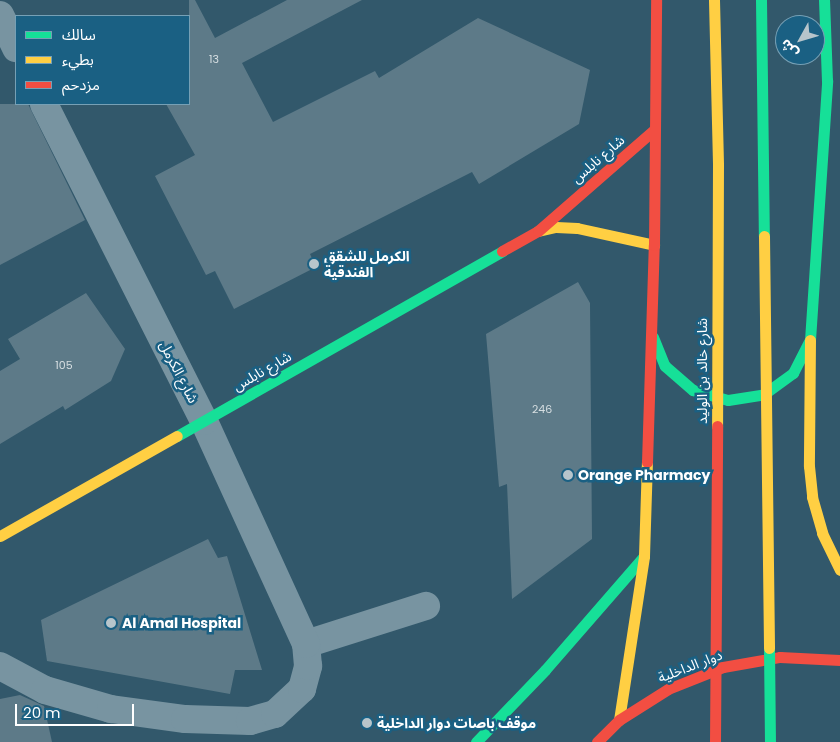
<!DOCTYPE html>
<meta charset="utf-8">
<style>
body{margin:0}
#map{position:relative;width:840px;height:742px;overflow:hidden;background:#32586b;font-family:Poppins,"Noto Sans Arabic",sans-serif}
div>[style]{position:absolute}
.building>*{inset:0;background:#5d7a88}
.street>*{height:28px;margin:-14px;padding:0 14px;transform-origin:14px;border-radius:14px;background:#7894a1}
.fast>*{height:11px;margin:-5.5px;padding:0 5.5px;transform-origin:5.5px;border-radius:5.5px;background:#16e098}
.slow>*{height:11px;margin:-5.5px;padding:0 5.5px;transform-origin:5.5px;border-radius:5.5px;background:#ffcf43}
.jam>*{height:11px;margin:-5.5px;padding:0 5.5px;transform-origin:5.5px;border-radius:5.5px;background:#f24e42}
.fast-bridge>*{height:11px;margin:-5.5px;padding:0 5.5px;transform-origin:5.5px;border-radius:5.5px;background:#16e098}
.slow-bridge>*{height:11px;margin:-5.5px;padding:0 5.5px;transform-origin:5.5px;border-radius:5.5px;background:#ffcf43}
.jam-bridge>*{height:11px;margin:-5.5px;padding:0 5.5px;transform-origin:5.5px;border-radius:5.5px;background:#f24e42}
.dots>*{width:14px;height:14px;translate:-50% -50%;box-sizing:border-box;border:2px solid #1a6083;border-radius:50%}
span{translate:-50% -50%;white-space:nowrap;text-align:center;line-height:1.15;-webkit-text-stroke:5px #1a6083;paint-order:stroke}
.number-label{font-size:11px;color:#d6dee1}
.number-label span{-webkit-text-stroke-width:0}
.street-label{font-size:14px;color:#fff}
.poi-label{font-size:14px;color:#fff;font-weight:700}
.left{translate:0 -50%;text-align:left}
.legend{position:absolute;left:15px;top:15px;width:175px;height:90px;box-sizing:border-box;background:#1a6083;border:1px solid #76a0b5;margin:0;padding:6px 9px;list-style:none;font-size:15px;color:#fff}
.legend li{display:flex;align-items:center;gap:10px;height:25px}
.legend b{width:25px;border:1px solid #76a0b5}
.north{position:absolute;left:775px;top:15px;width:50px;height:50px;box-sizing:border-box;background:#1a6083;border:1px solid #76a0b5;border-radius:50%;rotate:231deg;font-size:14px;font-weight:700;line-height:20px;text-align:center;color:#fff}
.north::after{content:'';display:block;margin:auto;width:18px;height:22px;background:#b7c5cb;clip-path:polygon(50% 0,100% 100%,50% 72%,0 100%)}
.scale{position:absolute;left:15px;top:704px;width:119px;height:22px;box-sizing:border-box;border:2px solid #fff;border-top:0;padding-left:6px;font-size:15px;line-height:18px;white-space:nowrap;color:#fff;-webkit-text-stroke:4px #1a6083;paint-order:stroke}
</style>
<div id="map">
<div class="building">
<i style="clip-path:polygon(189px 0,195px 0,215px 38px,287px 0,362px 0,242px 63px,273px 122px,375px 71px,379px 78px,478px 18px,590px 70px,579px 124px,479px 184px,472px 172px,310px 254px,316px 267px,234px 309px,215px 271px,206px 275px,155px 176px,195px 155px,166px 104px,189px 104px)"></i>
<i style="clip-path:polygon(0 104px,28px 104px,85px 220px,0 265px)"></i>
<i style="clip-path:polygon(578px 282px,590px 303px,592px 539px,512px 599px,507px 484px,499px 487px,486px 334px)"></i>
<i style="clip-path:polygon(86px 293px,125px 349px,111px 381px,65px 410px,63px 406px,0 444px,0 371px,20px 359px,8px 339px)"></i>
<i style="clip-path:polygon(208px 539px,218px 558px,227px 556px,262px 670px,235px 670px,230px 694px,47px 661px,41px 620px)"></i>
<i style="clip-path:polygon(20px 695px,44px 706px,52px 742px,0 742px,0 699px)"></i>
</div>
<div class="street">
<i style="left:0;top:15px;width:37px;rotate:64deg"></i>
<i style="left:306px;top:644px;width:126px;rotate:-17.6deg"></i>
<i style="left:0;top:666px;width:51px;rotate:28.1deg"></i>
<i style="left:45px;top:690px;width:69px;rotate:16.1deg"></i>
<i style="left:111px;top:709px;width:75px;rotate:7.7deg"></i>
<i style="left:185px;top:719px;width:65px;rotate:1.8deg"></i>
<i style="left:250px;top:721px;width:26px;rotate:-16deg"></i>
<i style="left:275px;top:714px;width:37px;rotate:-43deg"></i>
<i style="left:302px;top:689px;width:24px;rotate:-75deg"></i>
<i style="left:308px;top:666px;width:22px;rotate:-95deg"></i>
<i style="left:306px;top:644px;width:245px;rotate:-114.6deg"></i>
<i style="left:204px;top:421px;width:355px;rotate:-116.8deg"></i>
</div>
<div class="fast">
<i style="left:653px;top:337px;width:31px;rotate:68deg"></i>
<i style="left:665px;top:366px;width:37px;rotate:41deg"></i>
<i style="left:693px;top:390px;width:36px;rotate:16deg"></i>
<i style="left:728px;top:400px;width:36px;rotate:-9deg"></i>
<i style="left:764px;top:394px;width:36px;rotate:-36deg"></i>
<i style="left:793px;top:373px;width:35px;rotate:-63deg"></i>
<i style="left:810px;top:340px;width:260px;rotate:-86.2deg"></i>
<i style="left:827px;top:81px;width:81px;rotate:-92.1deg"></i>
<i style="left:177px;top:436px;width:374px;rotate:-29.6deg"></i>
<i style="left:476px;top:742px;width:100px;rotate:-46.2deg"></i>
<i style="left:545px;top:670px;width:151px;rotate:-49deg"></i>
</div>
<div class="slow">
<i style="left:538px;top:231px;width:18px;rotate:-13deg"></i>
<i style="left:556px;top:227px;width:21px;rotate:3deg"></i>
<i style="left:577px;top:228px;width:79px;rotate:12.4deg"></i>
<i style="left:810px;top:340px;width:126px;rotate:90.5deg"></i>
<i style="left:809px;top:466px;width:31px;rotate:84deg"></i>
<i style="left:812px;top:497px;width:37px;rotate:74deg"></i>
<i style="left:822px;top:533px;width:41px;rotate:64.1deg"></i>
<i style="left:0;top:536px;width:203px;rotate:-29.5deg"></i>
<i style="left:619px;top:720px;width:166px;rotate:-81.3deg"></i>
<i style="left:644px;top:556px;width:94px;rotate:-88.2deg"></i>
</div>
<div class="jam">
<i style="left:502px;top:251px;width:41px;rotate:-29.1deg"></i>
<i style="left:538px;top:231px;width:155px;rotate:-41.1deg"></i>
<i style="left:647px;top:462px;width:217px;rotate:-88.2deg"></i>
<i style="left:654px;top:245px;width:245px;rotate:-89.5deg"></i>
<i style="left:597px;top:742px;width:31px;rotate:-45deg"></i>
<i style="left:619px;top:720px;width:58px;rotate:-32.3deg"></i>
<i style="left:668px;top:689px;width:59px;rotate:-21.8deg"></i>
<i style="left:723px;top:667px;width:58px;rotate:-10deg"></i>
<i style="left:780px;top:657px;width:60px;rotate:2.9deg"></i>
</div>
<div class="fast-bridge">
<i style="left:761px;top:0;width:236px;rotate:89.3deg"></i>
<i style="left:769px;top:648px;width:94px;rotate:89.4deg"></i>
</div>
<div class="slow-bridge">
<i style="left:714px;top:0;width:165px;rotate:88.6deg"></i>
<i style="left:718px;top:165px;width:261px;rotate:90.2deg"></i>
<i style="left:764px;top:236px;width:412px;rotate:89.3deg"></i>
</div>
<div class="jam-bridge">
<i style="left:715px;top:742px;width:316px;rotate:-89.6deg"></i>
</div>
<div class="dots">
<i style="left:314px;top:264px;background:#b7c5cb"></i>
<i style="left:568px;top:475px;background:#b7c5cb"></i>
<i style="left:111px;top:623px;background:#b7c5cb"></i>
<i style="left:367px;top:723px;background:#b7c5cb"></i>
</div>
<div class="number-label">
<span style="left:214px;top:59px">13</span>
<span style="left:64px;top:365px">105</span>
<span style="left:542px;top:409px">246</span>
</div>
<div class="street-label">
<span style="left:598px;top:159px;rotate:-41deg">شارع نابلس</span>
<span style="left:262px;top:371px;rotate:-30deg">شارع نابلس</span>
<span style="left:702px;top:371px;rotate:-90deg">شارع خالد بن الوليد</span>
<span style="left:179px;top:372px;rotate:63deg">شارع الكرمل</span>
<span style="left:690px;top:666px;rotate:-21deg">دوار الداخلية</span>
</div>
<div class="poi-label">
<span class="left" style="left:324px;top:264px">الكرمل للشقق<br>الفندقية</span>
<span class="left" style="left:578px;top:475px">Orange Pharmacy</span>
<span class="left" style="left:122px;top:623px">Al Amal Hospital</span>
<span class="left" style="left:377px;top:723px">موقف باصات دوار الداخلية</span>
</div>
<ul class="legend">
<li><b style="height:6px;background:#16e098"></b>سالك</li>
<li><b style="height:6px;background:#ffcf43"></b>بطيء</li>
<li><b style="height:6px;background:#f24e42"></b>مزدحم</li>
</ul>
<div class="north">ش</div>
<div class="scale">20 m</div>
</div>
